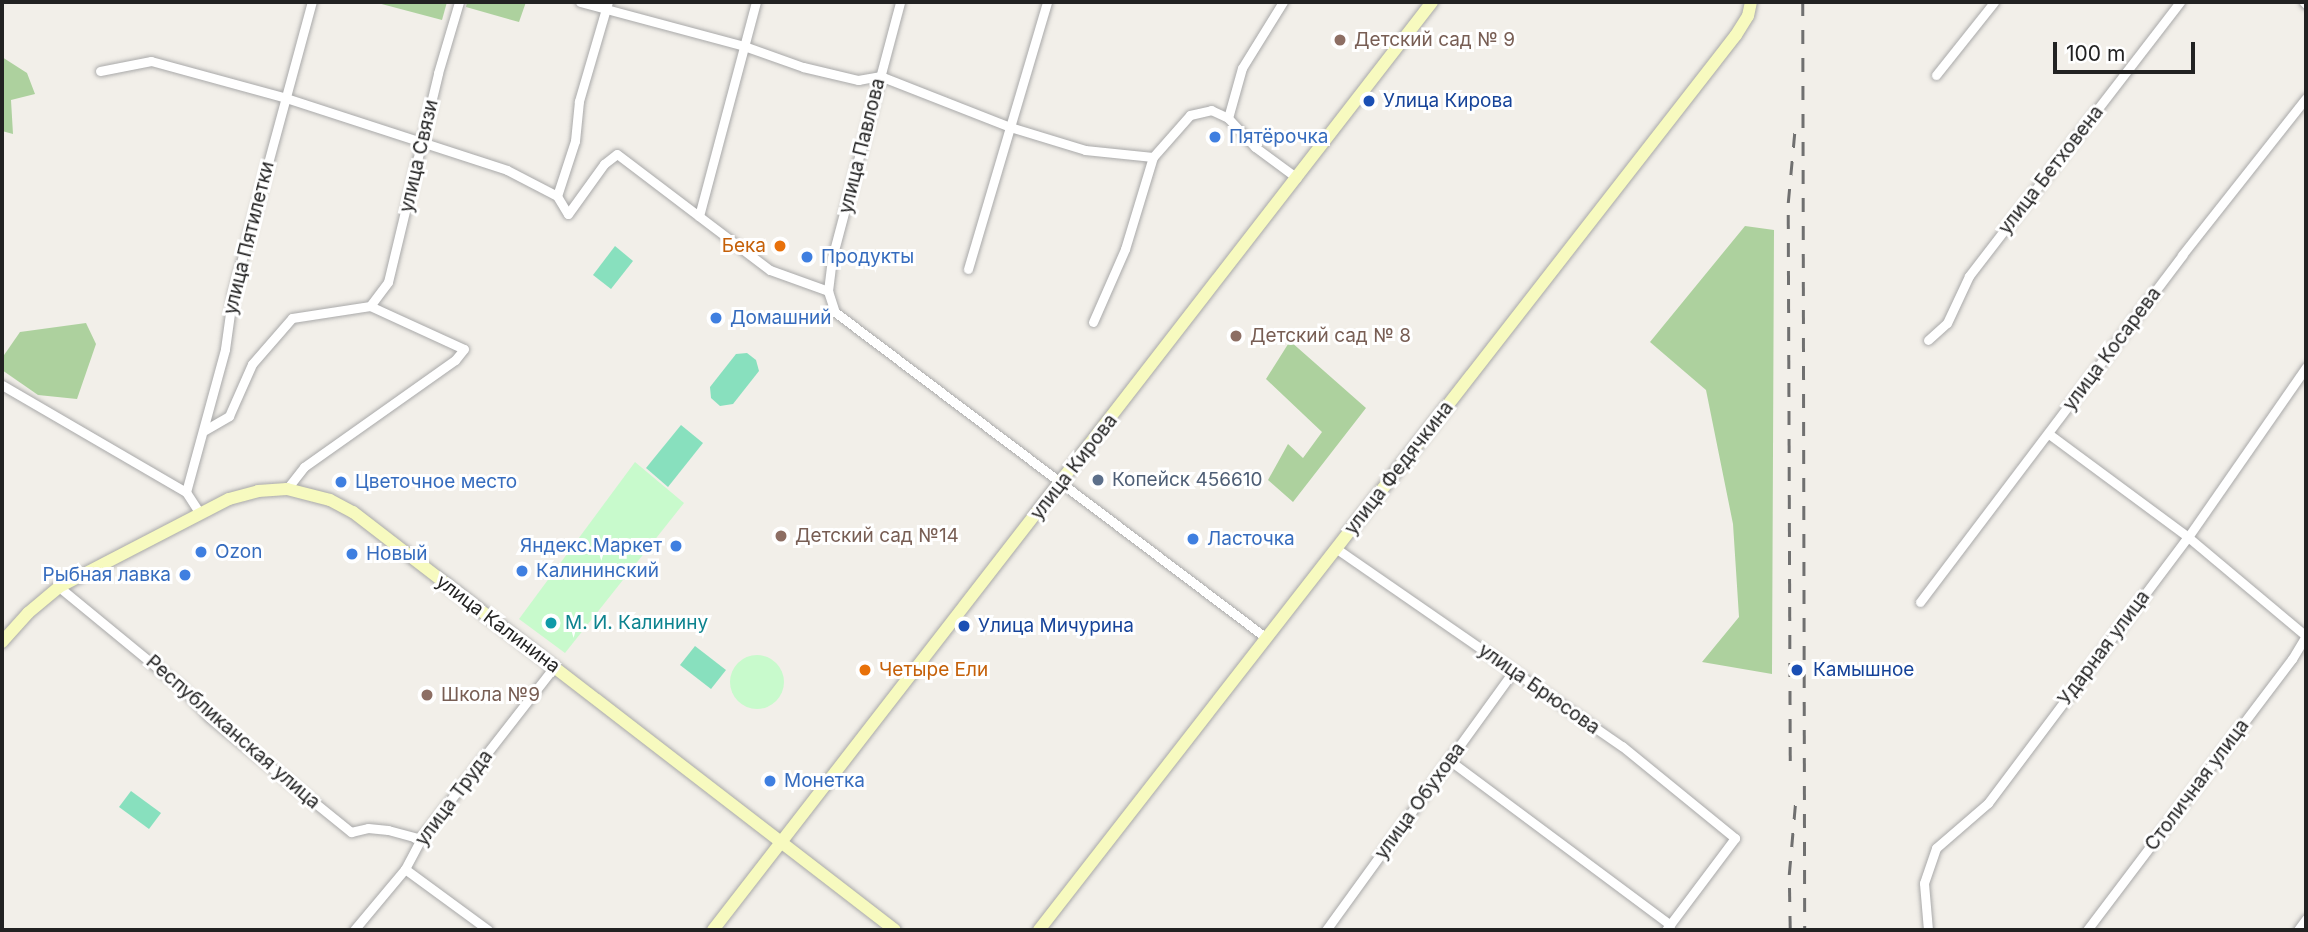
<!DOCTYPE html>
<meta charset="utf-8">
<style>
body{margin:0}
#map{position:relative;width:2308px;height:932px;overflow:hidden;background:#f2efe9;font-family:Inter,sans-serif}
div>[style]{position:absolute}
.forest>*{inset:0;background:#add19e}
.park>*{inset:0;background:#c8facc}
.round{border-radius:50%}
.pitch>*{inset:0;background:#88e0be}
.roads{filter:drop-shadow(0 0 2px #a9a9a9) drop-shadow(0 0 2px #a9a9a9)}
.street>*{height:9px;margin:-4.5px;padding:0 4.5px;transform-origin:4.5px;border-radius:4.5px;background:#fff}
.secondary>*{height:12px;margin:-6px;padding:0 6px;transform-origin:6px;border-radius:6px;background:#f7fabf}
.rail>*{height:2.5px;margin-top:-1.25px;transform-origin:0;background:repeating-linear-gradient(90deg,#707070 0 14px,transparent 0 28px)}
.dots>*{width:19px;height:19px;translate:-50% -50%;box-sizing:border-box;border:4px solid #fff;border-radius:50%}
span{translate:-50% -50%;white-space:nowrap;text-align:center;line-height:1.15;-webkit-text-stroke:6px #fff;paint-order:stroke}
.education-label{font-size:19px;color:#785e54}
.left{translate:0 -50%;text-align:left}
.transit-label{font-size:19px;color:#164399}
.shop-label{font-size:19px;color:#366cbe}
.right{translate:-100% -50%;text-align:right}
.street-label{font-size:19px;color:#222}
.food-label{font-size:19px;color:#c56008}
.service-label{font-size:19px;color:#4e5e75}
.culture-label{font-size:19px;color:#0d838f}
.frame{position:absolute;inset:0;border:4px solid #222;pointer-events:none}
.scale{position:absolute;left:2053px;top:42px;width:142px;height:32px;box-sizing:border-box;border:4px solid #222;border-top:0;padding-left:9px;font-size:21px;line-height:24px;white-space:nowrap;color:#222;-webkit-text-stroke:5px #fff;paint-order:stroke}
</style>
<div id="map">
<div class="forest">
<i style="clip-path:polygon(374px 2px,447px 2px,442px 20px)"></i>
<i style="clip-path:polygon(467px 2px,526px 2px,519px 22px,466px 7px)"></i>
<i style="clip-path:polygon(2px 57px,27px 73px,35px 94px,11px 100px,13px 134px,2px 131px)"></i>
<i style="clip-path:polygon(1745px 226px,1774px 230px,1772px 674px,1702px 662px,1739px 617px,1733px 524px,1706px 390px,1650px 342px)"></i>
<i style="clip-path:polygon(86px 323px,96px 344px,77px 399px,38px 395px,2px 370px,2px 358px,20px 332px)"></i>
<i style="clip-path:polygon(1290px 341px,1366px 408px,1293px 502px,1268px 480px,1288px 444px,1303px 458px,1322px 432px,1266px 379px)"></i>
</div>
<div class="park">
<i style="clip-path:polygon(635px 462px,684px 503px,565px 653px,519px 619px)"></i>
<i class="round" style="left:730px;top:655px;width:54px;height:54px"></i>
</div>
<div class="pitch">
<i style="clip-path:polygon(615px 246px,633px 261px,611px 289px,593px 275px)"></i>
<i style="clip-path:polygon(747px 353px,756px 360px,759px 371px,733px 404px,720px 406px,711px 398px,710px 387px,736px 354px)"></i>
<i style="clip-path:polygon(681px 425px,703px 443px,668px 487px,646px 468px)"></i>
<i style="clip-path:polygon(695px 646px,726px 670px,711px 689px,680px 665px)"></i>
<i style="clip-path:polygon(131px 791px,161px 813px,149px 829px,119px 807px)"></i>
</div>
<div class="roads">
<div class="street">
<i style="left:580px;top:2px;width:170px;rotate:15deg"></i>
<i style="left:744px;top:46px;width:63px;rotate:19.6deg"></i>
<i style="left:803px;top:67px;width:57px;rotate:13.3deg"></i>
<i style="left:858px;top:80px;width:22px;rotate:-10deg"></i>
<i style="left:880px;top:76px;width:140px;rotate:21.4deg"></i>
<i style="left:1010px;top:127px;width:78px;rotate:17deg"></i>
<i style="left:1085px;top:150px;width:68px;rotate:5.9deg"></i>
<i style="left:1153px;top:157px;width:56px;rotate:-48.6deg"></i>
<i style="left:1190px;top:115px;width:22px;rotate:-13deg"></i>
<i style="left:1211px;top:110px;width:19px;rotate:25deg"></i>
<i style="left:1228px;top:118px;width:40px;rotate:47deg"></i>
<i style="left:1255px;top:147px;width:52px;rotate:36.4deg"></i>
<i style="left:2304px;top:2px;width:3px;rotate:45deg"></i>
<i style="left:100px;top:71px;width:52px;rotate:-11.1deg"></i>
<i style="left:151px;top:61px;width:140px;rotate:15.3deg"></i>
<i style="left:286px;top:98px;width:232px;rotate:18deg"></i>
<i style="left:507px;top:170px;width:56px;rotate:27.5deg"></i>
<i style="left:557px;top:196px;width:21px;rotate:59deg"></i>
<i style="left:568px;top:214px;width:62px;rotate:-54.2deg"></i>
<i style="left:604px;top:164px;width:16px;rotate:-38deg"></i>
<i style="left:617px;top:154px;width:192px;rotate:37.2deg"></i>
<i style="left:770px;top:270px;width:62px;rotate:19.9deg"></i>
<i style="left:828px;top:291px;width:22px;rotate:72deg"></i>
<i style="left:835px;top:312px;width:539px;rotate:37.08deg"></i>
<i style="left:1936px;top:75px;width:93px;rotate:-51.5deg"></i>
<i style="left:1228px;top:118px;width:52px;rotate:-74.4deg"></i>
<i style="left:1242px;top:68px;width:78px;rotate:-58.2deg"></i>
<i style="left:557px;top:196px;width:58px;rotate:-71.9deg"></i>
<i style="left:575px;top:141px;width:40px;rotate:-84.3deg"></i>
<i style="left:579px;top:101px;width:103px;rotate:-73.7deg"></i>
<i style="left:699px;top:216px;width:221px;rotate:-75.1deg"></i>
<i style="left:968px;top:269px;width:278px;rotate:-73.5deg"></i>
<i style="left:828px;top:291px;width:33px;rotate:-83deg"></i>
<i style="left:832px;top:258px;width:265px;rotate:-75.1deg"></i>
<i style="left:370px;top:306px;width:30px;rotate:-53deg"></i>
<i style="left:388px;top:282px;width:215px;rotate:-76.5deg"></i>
<i style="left:438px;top:73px;width:74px;rotate:-73.5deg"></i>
<i style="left:1093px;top:322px;width:80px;rotate:-66.3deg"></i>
<i style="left:1125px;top:249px;width:96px;rotate:-73.1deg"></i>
<i style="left:1928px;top:340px;width:25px;rotate:-42deg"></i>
<i style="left:1947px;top:323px;width:52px;rotate:-64.9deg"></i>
<i style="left:1969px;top:276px;width:346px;rotate:-52.4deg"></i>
<i style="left:2px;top:385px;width:213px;rotate:30.2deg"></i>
<i style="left:205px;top:430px;width:28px;rotate:-30deg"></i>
<i style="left:229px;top:416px;width:57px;rotate:-66.1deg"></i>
<i style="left:252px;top:364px;width:61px;rotate:-49deg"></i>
<i style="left:292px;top:318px;width:79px;rotate:-8.7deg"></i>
<i style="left:370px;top:306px;width:103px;rotate:24.6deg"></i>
<i style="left:464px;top:349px;width:14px;rotate:129deg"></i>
<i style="left:455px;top:360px;width:185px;rotate:144.7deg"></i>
<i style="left:304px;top:467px;width:28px;rotate:128deg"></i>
<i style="left:2049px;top:434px;width:173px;rotate:36.5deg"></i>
<i style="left:2188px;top:537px;width:154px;rotate:40deg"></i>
<i style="left:199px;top:512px;width:24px;rotate:-123deg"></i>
<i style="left:186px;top:492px;width:148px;rotate:-74.7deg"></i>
<i style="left:225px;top:349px;width:58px;rotate:-82deg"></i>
<i style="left:233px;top:292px;width:301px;rotate:-74.8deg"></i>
<i style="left:1337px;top:549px;width:346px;rotate:34.7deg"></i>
<i style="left:1622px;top:746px;width:146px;rotate:39.2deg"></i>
<i style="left:1735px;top:838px;width:115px;rotate:126.9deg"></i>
<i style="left:59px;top:587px;width:159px;rotate:39.4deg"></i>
<i style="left:182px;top:688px;width:40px;rotate:47deg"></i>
<i style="left:209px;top:717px;width:183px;rotate:39deg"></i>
<i style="left:351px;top:832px;width:17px;rotate:-13deg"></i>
<i style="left:368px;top:828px;width:20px;rotate:6deg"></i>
<i style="left:388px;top:830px;width:34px;rotate:15deg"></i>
<i style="left:1920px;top:602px;width:435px;rotate:-52.9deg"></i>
<i style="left:2182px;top:255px;width:200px;rotate:-51.7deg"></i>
<i style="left:1449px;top:760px;width:276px;rotate:36.7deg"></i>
<i style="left:405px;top:869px;width:103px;rotate:36.3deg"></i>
<i style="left:354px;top:930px;width:80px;rotate:-50.1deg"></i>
<i style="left:405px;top:869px;width:40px;rotate:-62deg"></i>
<i style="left:424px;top:834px;width:212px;rotate:-52.1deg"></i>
<i style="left:1326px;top:930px;width:319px;rotate:-54.1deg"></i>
<i style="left:1928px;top:930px;width:47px;rotate:-94.9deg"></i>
<i style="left:1924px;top:883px;width:37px;rotate:-71deg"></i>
<i style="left:1936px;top:848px;width:69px;rotate:-40.9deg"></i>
<i style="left:1988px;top:803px;width:333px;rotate:-53.1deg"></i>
<i style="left:2188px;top:537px;width:207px;rotate:-55.2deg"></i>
<i style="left:2087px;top:930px;width:340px;rotate:-52.9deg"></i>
<i style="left:2292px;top:659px;width:26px;rotate:-59deg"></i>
<i style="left:2298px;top:930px;width:14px;rotate:-54deg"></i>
</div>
<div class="secondary">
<i style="left:2px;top:642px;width:39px;rotate:-48deg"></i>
<i style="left:28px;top:613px;width:40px;rotate:-40deg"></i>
<i style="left:59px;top:587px;width:191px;rotate:-27.4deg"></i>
<i style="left:229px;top:499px;width:30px;rotate:-15deg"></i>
<i style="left:258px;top:491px;width:29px;rotate:-4deg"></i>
<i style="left:287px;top:489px;width:44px;rotate:14.3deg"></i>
<i style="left:330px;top:500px;width:26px;rotate:28deg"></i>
<i style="left:353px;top:512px;width:684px;rotate:37.64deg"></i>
<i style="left:713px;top:930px;width:1174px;rotate:-52.23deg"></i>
<i style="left:1039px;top:930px;width:1134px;rotate:-52.09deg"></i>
<i style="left:1736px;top:35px;width:22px;rotate:-58deg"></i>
<i style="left:1748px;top:16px;width:14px;rotate:-78deg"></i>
</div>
</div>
<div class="rail">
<i style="left:1803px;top:2px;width:928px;rotate:89.88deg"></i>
<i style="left:1790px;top:761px;width:558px;rotate:-90.21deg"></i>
<i style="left:1788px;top:203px;width:75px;rotate:-84.7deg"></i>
<i style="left:1790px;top:930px;width:55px;rotate:-91deg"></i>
<i style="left:1789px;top:875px;width:80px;rotate:-85deg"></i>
</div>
<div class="dots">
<i style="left:1340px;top:40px;background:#8d6e63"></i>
<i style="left:1369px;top:101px;background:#1a4fb4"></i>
<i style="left:1215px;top:137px;background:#3f7fe0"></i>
<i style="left:780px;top:246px;background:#e8710a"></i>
<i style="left:807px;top:257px;background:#3f7fe0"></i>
<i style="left:716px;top:318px;background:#3f7fe0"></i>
<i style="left:1236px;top:336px;background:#8d6e63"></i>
<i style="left:1098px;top:480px;background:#5c6f8a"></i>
<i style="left:341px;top:482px;background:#3f7fe0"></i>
<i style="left:781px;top:536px;background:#8d6e63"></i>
<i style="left:1193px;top:539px;background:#3f7fe0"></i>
<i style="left:676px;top:546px;background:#3f7fe0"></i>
<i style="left:201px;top:552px;background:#3f7fe0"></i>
<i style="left:352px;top:554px;background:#3f7fe0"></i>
<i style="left:522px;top:571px;background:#3f7fe0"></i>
<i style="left:185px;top:575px;background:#3f7fe0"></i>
<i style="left:551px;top:623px;background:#0f9aa8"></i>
<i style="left:964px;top:626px;background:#1a4fb4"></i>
<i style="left:865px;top:670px;background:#e8710a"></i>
<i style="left:1797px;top:670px;background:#1a4fb4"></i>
<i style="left:427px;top:695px;background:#8d6e63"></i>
<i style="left:770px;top:781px;background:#3f7fe0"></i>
</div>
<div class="education-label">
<span class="left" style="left:1354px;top:40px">Детский сад № 9</span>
<span class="left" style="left:1250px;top:336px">Детский сад № 8</span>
<span class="left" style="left:795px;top:536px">Детский сад №14</span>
<span class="left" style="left:441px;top:695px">Школа №9</span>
</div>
<div class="transit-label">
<span class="left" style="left:1383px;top:101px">Улица Кирова</span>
<span class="left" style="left:978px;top:626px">Улица Мичурина</span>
<span class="left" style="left:1813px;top:670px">Камышное</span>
</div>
<div class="shop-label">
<span class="left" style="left:1229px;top:137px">Пятёрочка</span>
<span class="left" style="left:821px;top:257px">Продукты</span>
<span class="left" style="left:730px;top:318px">Домашний</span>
<span class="left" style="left:355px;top:482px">Цветочное место</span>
<span class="left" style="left:1207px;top:539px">Ласточка</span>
<span class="right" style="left:662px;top:546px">Яндекс.Маркет</span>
<span class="left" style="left:215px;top:552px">Ozon</span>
<span class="left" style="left:366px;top:554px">Новый</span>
<span class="left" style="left:536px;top:571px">Калининский</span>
<span class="right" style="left:171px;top:575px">Рыбная лавка</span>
<span class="left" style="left:784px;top:781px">Монетка</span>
</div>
<div class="street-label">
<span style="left:862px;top:146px;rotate:-76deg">улица Павлова</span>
<span style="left:419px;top:156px;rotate:-77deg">улица Связи</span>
<span style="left:2051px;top:170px;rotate:-52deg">улица Бетховена</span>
<span style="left:249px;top:238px;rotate:-76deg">улица Пятилетки</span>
<span style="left:2112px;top:349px;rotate:-53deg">улица Косарева</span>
<span style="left:1074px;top:467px;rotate:-52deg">улица Кирова</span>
<span style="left:1399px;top:468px;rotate:-52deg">улица Федячкина</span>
<span style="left:498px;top:624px;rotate:37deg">улица Калинина</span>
<span style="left:2104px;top:648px;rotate:-53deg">Ударная улица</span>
<span style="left:1539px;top:689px;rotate:35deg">улица Брюсова</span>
<span style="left:233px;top:732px;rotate:41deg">Республиканская улица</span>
<span style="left:2197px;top:785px;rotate:-53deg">Столичная улица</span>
<span style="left:454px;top:798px;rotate:-53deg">улица Труда</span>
<span style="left:1420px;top:801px;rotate:-54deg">улица Обухова</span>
</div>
<div class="food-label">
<span class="right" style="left:766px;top:246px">Бека</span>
<span class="left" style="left:879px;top:670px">Четыре Ели</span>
</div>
<div class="service-label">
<span class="left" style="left:1112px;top:480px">Копейск 456610</span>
</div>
<div class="culture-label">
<span class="left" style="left:565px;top:623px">М. И. Калинину</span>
</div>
<div class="frame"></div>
<div class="scale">100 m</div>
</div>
